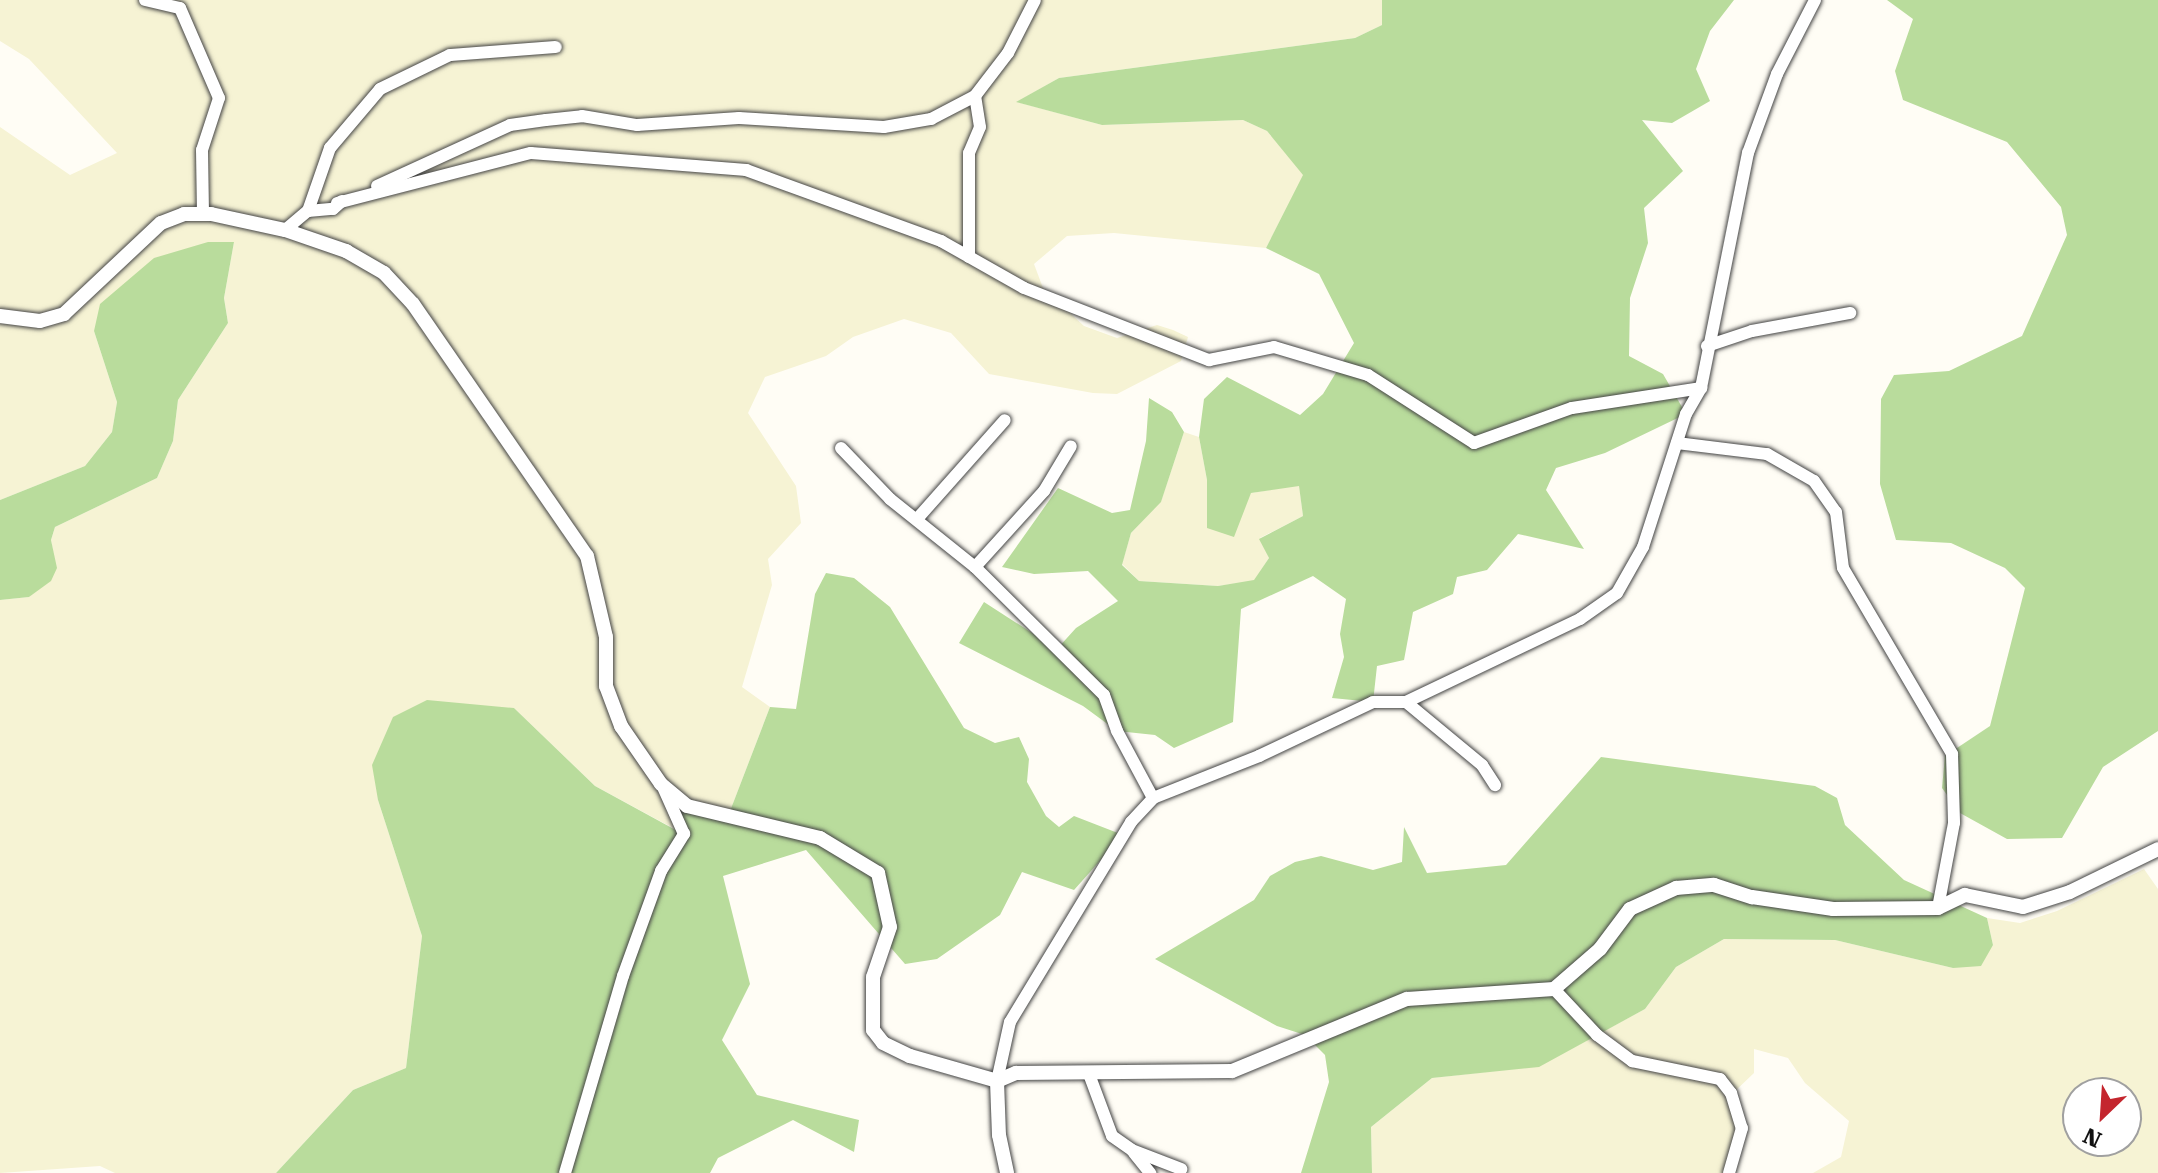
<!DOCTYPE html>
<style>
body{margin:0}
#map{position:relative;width:2158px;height:1173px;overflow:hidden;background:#fffdf5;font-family:"Roboto Serif",serif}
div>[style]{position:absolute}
.farmland>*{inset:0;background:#f6f3d4}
.forest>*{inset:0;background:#b9dc9c}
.roads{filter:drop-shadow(0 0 2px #444) drop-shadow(0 0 2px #444)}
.minor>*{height:12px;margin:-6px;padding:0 6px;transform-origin:6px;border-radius:6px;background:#fff}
.tertiary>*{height:14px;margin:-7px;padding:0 7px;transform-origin:7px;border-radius:7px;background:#fff}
span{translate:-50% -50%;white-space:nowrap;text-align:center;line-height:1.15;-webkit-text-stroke:8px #fff;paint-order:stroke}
.north{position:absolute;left:2062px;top:1077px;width:80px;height:80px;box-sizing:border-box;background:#fff;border:2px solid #a0a0a0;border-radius:50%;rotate:205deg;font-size:22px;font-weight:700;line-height:32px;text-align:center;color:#111}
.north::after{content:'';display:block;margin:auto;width:28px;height:36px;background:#c4262e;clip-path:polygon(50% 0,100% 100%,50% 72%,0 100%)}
</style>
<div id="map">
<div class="farmland">
<i style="clip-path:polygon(0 0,1382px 0,1382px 25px,1355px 38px,1059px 78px,1017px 102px,1102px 125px,1243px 120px,1267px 131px,1304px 175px,1266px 248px,1114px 233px,1067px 236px,1034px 264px,1043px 288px,1084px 326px,1117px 338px,1157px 325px,1173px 330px,1188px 337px,1181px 361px,1117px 394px,1093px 393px,989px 374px,951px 333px,904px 319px,853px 337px,826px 356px,765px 377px,748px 413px,796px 486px,801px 523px,768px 559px,772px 585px,742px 687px,770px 707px,727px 819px,684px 834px,595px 786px,514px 708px,378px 800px,422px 936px,406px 1068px,353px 1090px,276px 1173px,115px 1173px,100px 1166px,0 1173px,0 600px,29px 597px,56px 568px,51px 540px,55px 527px,157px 478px,173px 441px,178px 400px,228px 323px,224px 298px,234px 242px,94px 331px,117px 402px,112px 432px,85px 466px,0 500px,0 127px,70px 175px,117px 153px,29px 59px,0 41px)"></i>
<i style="clip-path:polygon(1184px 432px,1199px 437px,1207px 480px,1208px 528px,1251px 493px,1299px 485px,1303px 516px,1260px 538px,1269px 558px,1254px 581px,1218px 586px,1139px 581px,1122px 564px,1131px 533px,1161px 501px)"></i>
<i style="clip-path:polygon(evenodd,2144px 869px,2158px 889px,2158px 1173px,1813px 1173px,1841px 1157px,1849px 1121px,1805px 1083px,1788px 1058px,1754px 1049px,1754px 1073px,1732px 1094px,1742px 1128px,1729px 1173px,1372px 1173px,1371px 1127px,1432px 1078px,1539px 1066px,1645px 1009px,1676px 967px,1724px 939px,1835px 940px,1953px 968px,1993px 945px,1987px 918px,2020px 923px,2057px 911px,2144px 869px,2078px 1093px,2126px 1093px,2126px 1141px,2078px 1141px,2078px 1093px)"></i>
</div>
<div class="forest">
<i style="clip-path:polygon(1382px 0,1734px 0,1710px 31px,1696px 69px,1710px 101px,1672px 123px,1642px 120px,1683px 171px,1644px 208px,1648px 243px,1630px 298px,1629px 356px,1663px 374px,1686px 414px,1605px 453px,1556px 468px,1546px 490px,1584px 549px,1518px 534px,1487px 570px,1457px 577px,1453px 594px,1413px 612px,1404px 660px,1377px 666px,1373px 702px,1332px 698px,1344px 657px,1340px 634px,1346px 599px,1313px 576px,1241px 609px,1233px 722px,1174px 748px,1155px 735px,1117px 731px,1083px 706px,959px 643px,984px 602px,1057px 649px,1076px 628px,1118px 601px,1088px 571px,1034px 574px,1002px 567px,1058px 488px,1112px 513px,1130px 510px,1146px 441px,1149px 398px,1172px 412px,1184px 432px,1161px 502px,1131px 533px,1122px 565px,1139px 581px,1218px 586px,1254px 580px,1269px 558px,1259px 539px,1303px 516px,1299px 486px,1251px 493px,1234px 537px,1207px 528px,1207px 480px,1199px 437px,1204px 399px,1227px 377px,1300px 415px,1323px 394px,1354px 343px,1319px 274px,1266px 248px,1303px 175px,1267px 131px,1243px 120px,1102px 125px,1016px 102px,1059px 78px,1355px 38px,1382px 25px)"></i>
<i style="clip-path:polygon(1887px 0,2158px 0,2158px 731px,2103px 767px,2062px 838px,2007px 839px,1960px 813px,1942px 788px,1945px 756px,1990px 726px,2025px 588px,2005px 568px,1951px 543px,1896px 540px,1880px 484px,1881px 399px,1894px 375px,1949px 371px,2022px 336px,2067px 235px,2061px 207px,2007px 142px,1903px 100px,1895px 71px,1913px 19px)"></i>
<i style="clip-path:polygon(208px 242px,234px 242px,224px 298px,228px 323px,178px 400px,173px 441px,157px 478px,55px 527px,51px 540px,57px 568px,51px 581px,29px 597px,0 600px,0 500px,85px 466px,112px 432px,117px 402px,94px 331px,100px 304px,154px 258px)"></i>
<i style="clip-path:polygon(826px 573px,854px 578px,890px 607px,964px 728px,995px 743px,1019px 737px,1029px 759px,1027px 782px,1046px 816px,1059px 827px,1074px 816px,1123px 835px,1074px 890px,1022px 872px,1000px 915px,937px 959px,905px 964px,806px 850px,723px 876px,750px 984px,722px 1040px,757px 1095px,859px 1120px,854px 1152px,793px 1120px,718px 1158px,710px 1173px,276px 1173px,353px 1090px,406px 1068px,422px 936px,378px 800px,372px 765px,393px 717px,427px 700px,514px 708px,595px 786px,683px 834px,661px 784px,687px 806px,727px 819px,770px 707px,796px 709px,815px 594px)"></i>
<i style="clip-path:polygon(1601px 757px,1815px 786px,1837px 798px,1845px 825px,1904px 880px,1987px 918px,1993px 945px,1981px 966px,1953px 968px,1835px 940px,1724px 939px,1676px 967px,1645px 1009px,1539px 1067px,1432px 1078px,1371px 1127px,1372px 1173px,1301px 1173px,1329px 1082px,1325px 1055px,1305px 1035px,1277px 1026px,1155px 959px,1254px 900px,1270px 876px,1295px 862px,1321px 856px,1373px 870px,1402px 862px,1404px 827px,1427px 873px,1506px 865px)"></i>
</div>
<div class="roads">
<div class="minor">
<i style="left:145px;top:0;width:36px;rotate:13deg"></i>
<i style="left:180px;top:8px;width:98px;rotate:66.6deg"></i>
<i style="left:219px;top:98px;width:55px;rotate:108.1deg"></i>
<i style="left:202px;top:150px;width:63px;rotate:89.1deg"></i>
<i style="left:377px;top:186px;width:146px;rotate:-24.6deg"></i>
<i style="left:510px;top:125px;width:36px;rotate:-8deg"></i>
<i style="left:546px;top:120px;width:36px;rotate:-6deg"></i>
<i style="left:582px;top:116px;width:56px;rotate:9.3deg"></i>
<i style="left:637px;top:125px;width:102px;rotate:-3.9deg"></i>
<i style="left:739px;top:118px;width:145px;rotate:3.6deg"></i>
<i style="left:884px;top:127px;width:48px;rotate:-9.7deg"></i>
<i style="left:931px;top:119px;width:50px;rotate:-27.6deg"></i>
<i style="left:975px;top:96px;width:54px;rotate:-52.5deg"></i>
<i style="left:1008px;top:53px;width:59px;rotate:-63deg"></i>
<i style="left:337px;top:203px;width:200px;rotate:-14.5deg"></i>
<i style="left:531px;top:153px;width:216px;rotate:4.5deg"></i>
<i style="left:746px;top:170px;width:208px;rotate:20deg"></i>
<i style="left:941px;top:241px;width:95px;rotate:29.5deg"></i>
<i style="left:1024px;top:288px;width:199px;rotate:21.3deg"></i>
<i style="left:1209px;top:360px;width:66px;rotate:-11.3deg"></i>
<i style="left:1274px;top:347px;width:98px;rotate:16.6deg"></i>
<i style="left:1368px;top:375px;width:126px;rotate:32.7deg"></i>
<i style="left:1474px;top:443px;width:104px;rotate:-19.7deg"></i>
<i style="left:1572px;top:408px;width:131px;rotate:-8.8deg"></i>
<i style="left:308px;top:211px;width:67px;rotate:-70.8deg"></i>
<i style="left:330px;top:148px;width:77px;rotate:-49.7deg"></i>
<i style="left:380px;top:89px;width:78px;rotate:-25.9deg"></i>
<i style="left:450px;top:55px;width:106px;rotate:-4.3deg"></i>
<i style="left:285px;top:230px;width:30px;rotate:-40deg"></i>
<i style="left:308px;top:211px;width:25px;rotate:-5deg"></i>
<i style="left:333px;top:209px;width:12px;rotate:-42deg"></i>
<i style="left:969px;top:257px;width:104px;rotate:-90deg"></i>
<i style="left:969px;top:153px;width:28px;rotate:-67deg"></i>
<i style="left:980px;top:127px;width:31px;rotate:-99deg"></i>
<i style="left:1707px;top:346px;width:47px;rotate:-18.4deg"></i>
<i style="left:1752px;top:331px;width:100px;rotate:-10.4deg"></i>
<i style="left:1677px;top:443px;width:91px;rotate:7deg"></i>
<i style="left:1767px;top:454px;width:54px;rotate:29.9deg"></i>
<i style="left:1814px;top:481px;width:38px;rotate:55deg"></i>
<i style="left:1836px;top:512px;width:56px;rotate:82.9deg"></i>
<i style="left:1843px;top:568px;width:216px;rotate:59.6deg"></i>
<i style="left:1952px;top:754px;width:69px;rotate:88.3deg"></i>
<i style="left:1954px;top:823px;width:86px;rotate:100.7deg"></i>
<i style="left:841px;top:448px;width:71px;rotate:46.1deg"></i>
<i style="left:890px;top:499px;width:109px;rotate:38.7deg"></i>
<i style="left:975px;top:567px;width:182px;rotate:44.8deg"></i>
<i style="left:1104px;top:695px;width:38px;rotate:70deg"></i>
<i style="left:1117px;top:731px;width:76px;rotate:61.8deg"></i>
<i style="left:917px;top:519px;width:132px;rotate:-48.4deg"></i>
<i style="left:975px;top:567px;width:103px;rotate:-47.8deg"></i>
<i style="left:1044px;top:491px;width:52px;rotate:-59deg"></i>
<i style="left:1406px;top:702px;width:99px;rotate:39.7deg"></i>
<i style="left:1482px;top:765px;width:24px;rotate:57deg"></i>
<i style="left:1554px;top:989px;width:63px;rotate:46.9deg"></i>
<i style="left:1597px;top:1035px;width:44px;rotate:36.6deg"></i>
<i style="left:1632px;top:1061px;width:90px;rotate:11.6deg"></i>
<i style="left:1720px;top:1079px;width:18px;rotate:52deg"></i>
<i style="left:1731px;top:1093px;width:37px;rotate:73deg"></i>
<i style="left:1742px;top:1128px;width:47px;rotate:106.1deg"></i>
<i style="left:1089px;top:1074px;width:66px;rotate:69.6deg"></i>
<i style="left:1112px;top:1136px;width:24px;rotate:35deg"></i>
<i style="left:1132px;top:1150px;width:53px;rotate:21.2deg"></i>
<i style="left:997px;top:1081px;width:60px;rotate:-77.6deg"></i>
<i style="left:1010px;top:1022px;width:234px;rotate:-58.8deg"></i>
<i style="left:1131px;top:822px;width:33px;rotate:-47deg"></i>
<i style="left:1153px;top:798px;width:114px;rotate:-21.6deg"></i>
<i style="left:1259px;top:756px;width:126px;rotate:-25.3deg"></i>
<i style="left:1373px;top:702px;width:33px"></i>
<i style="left:1406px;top:702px;width:193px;rotate:-25.5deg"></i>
<i style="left:1580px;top:619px;width:45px;rotate:-35.1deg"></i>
<i style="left:1617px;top:593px;width:53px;rotate:-60.5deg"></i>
<i style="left:1643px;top:547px;width:140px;rotate:-72.1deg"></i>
<i style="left:1686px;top:414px;width:30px;rotate:-60deg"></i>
<i style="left:1701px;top:388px;width:240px;rotate:-78.7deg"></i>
<i style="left:1748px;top:153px;width:84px;rotate:-69.8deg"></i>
<i style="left:1777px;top:74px;width:83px;rotate:-62.8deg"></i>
<i style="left:1134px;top:1153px;width:26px;rotate:51deg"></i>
<i style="left:565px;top:1173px;width:205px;rotate:-73.6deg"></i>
<i style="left:623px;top:976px;width:112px;rotate:-70.1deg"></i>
<i style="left:661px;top:871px;width:44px;rotate:-58.1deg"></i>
<i style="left:684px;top:834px;width:51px;rotate:-114.1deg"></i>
</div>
<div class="tertiary">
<i style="left:0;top:316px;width:40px;rotate:7.1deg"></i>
<i style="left:40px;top:321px;width:25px;rotate:-16deg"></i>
<i style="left:64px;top:314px;width:133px;rotate:-43.2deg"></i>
<i style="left:161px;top:223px;width:25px;rotate:-21deg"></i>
<i style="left:184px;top:214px;width:27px"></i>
<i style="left:211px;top:214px;width:76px;rotate:12.2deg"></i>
<i style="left:285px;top:230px;width:65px;rotate:19deg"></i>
<i style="left:346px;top:251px;width:44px;rotate:30.1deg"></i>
<i style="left:384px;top:273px;width:42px;rotate:46.9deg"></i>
<i style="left:413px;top:304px;width:306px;rotate:55.4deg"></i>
<i style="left:587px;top:556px;width:83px;rotate:76.8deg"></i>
<i style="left:606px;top:637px;width:49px;rotate:90deg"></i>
<i style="left:606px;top:686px;width:43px;rotate:69.4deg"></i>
<i style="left:621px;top:726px;width:70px;rotate:55.4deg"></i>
<i style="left:661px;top:784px;width:34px;rotate:40deg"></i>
<i style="left:687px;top:806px;width:137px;rotate:13.5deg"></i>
<i style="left:820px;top:838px;width:68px;rotate:31.1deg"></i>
<i style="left:878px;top:873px;width:55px;rotate:77.5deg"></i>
<i style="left:890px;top:927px;width:53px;rotate:108.8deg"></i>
<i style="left:873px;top:977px;width:53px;rotate:90deg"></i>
<i style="left:873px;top:1030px;width:16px;rotate:52deg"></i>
<i style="left:883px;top:1043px;width:30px;rotate:26deg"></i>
<i style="left:910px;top:1056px;width:91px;rotate:16deg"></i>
<i style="left:997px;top:1081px;width:21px;rotate:-23deg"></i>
<i style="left:1016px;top:1073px;width:216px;rotate:-0.5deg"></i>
<i style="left:1232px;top:1071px;width:189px;rotate:-22.4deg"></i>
<i style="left:1407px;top:999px;width:147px;rotate:-3.9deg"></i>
<i style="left:1554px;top:989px;width:61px;rotate:-41deg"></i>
<i style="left:1600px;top:949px;width:50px;rotate:-53.1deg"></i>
<i style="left:1630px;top:909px;width:51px;rotate:-24.5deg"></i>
<i style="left:1676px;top:888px;width:38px;rotate:-5deg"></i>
<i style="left:1714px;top:885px;width:40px;rotate:18deg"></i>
<i style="left:1752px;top:897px;width:82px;rotate:8.4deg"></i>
<i style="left:1833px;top:909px;width:105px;rotate:-0.5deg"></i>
<i style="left:1938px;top:908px;width:30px;rotate:-26deg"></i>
<i style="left:1965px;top:895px;width:59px;rotate:11.7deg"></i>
<i style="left:2023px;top:907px;width:49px;rotate:-17.7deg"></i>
<i style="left:2070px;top:892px;width:98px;rotate:-26deg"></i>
<i style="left:997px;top:1081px;width:54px;rotate:87.9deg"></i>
<i style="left:999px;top:1135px;width:39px;rotate:78deg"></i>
</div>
</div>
<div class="north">N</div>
</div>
